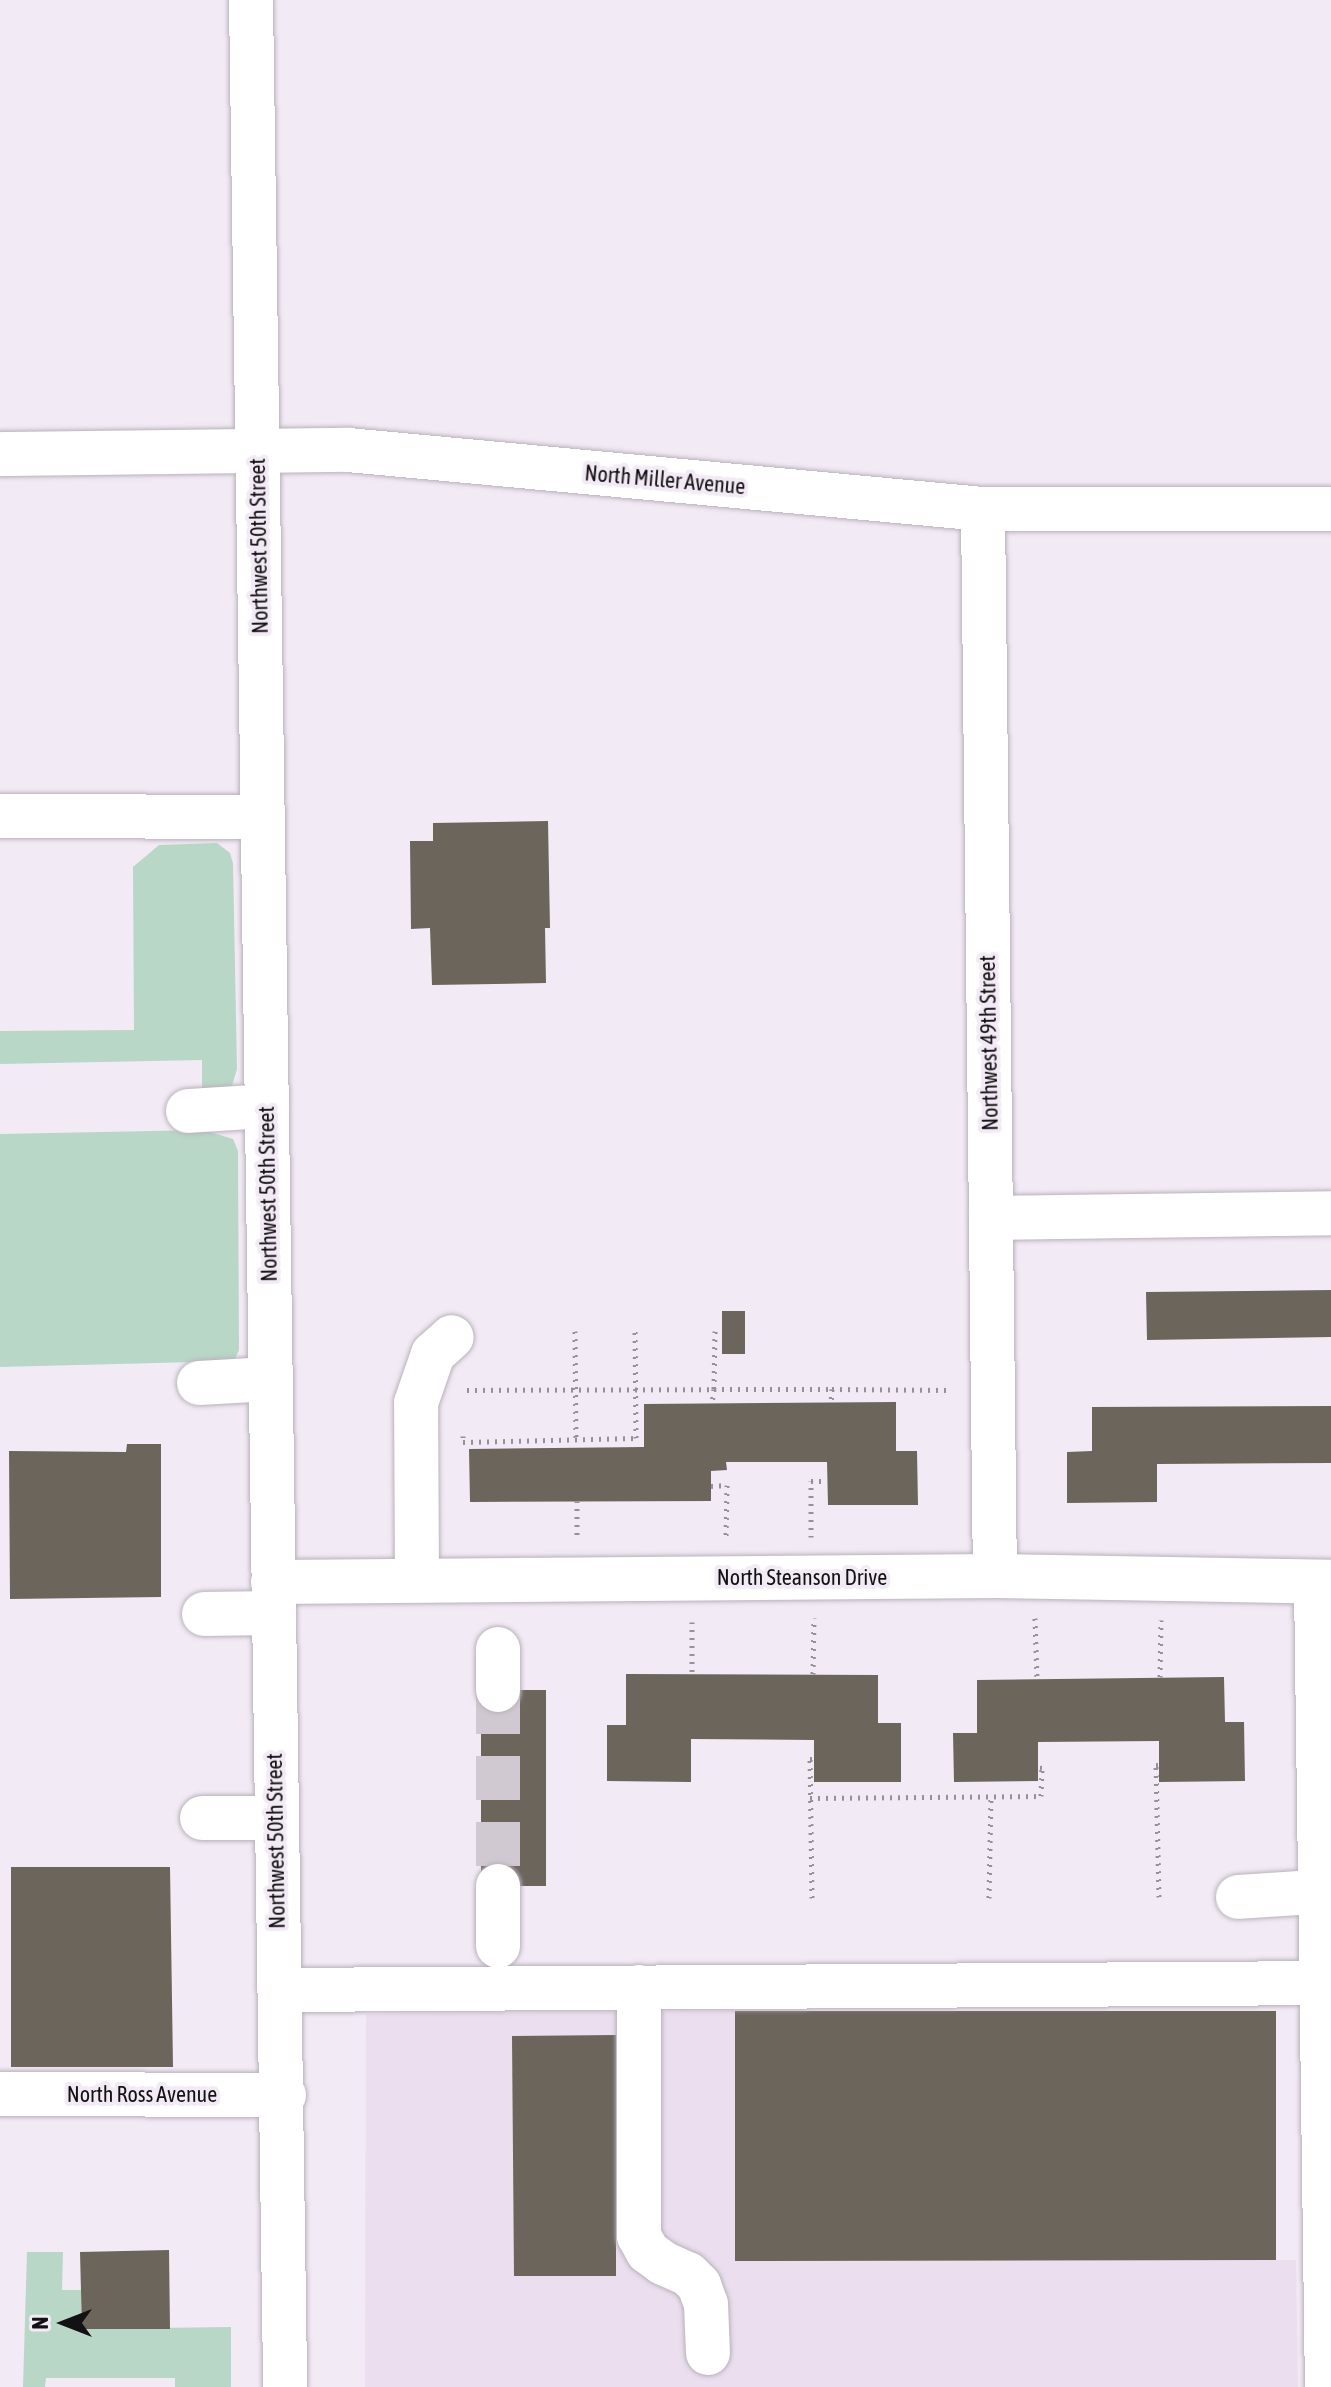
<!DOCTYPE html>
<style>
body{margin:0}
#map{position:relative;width:1331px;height:2387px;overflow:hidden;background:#f2eaf4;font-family:"Asap Condensed",sans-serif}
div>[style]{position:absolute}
.built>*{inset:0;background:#ebdeee}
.green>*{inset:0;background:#b8d7c7}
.building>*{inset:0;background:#6b655c}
.minor-tunnel>*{height:44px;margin-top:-22px;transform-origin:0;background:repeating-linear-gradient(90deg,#d1c9d2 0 44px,transparent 0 66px)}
.path>*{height:5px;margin-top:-2.5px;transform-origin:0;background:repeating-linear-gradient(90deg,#969097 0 2px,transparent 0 8px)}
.roads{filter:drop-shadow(0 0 2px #b9b1bb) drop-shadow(0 0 2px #b9b1bb)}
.minor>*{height:44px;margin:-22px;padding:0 22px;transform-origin:22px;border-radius:22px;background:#fff}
span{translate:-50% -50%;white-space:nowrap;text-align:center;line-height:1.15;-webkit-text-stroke:8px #f2eaf4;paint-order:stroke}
.street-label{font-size:22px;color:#141114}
.north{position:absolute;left:24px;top:2283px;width:80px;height:80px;-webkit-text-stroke:6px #f2eaf4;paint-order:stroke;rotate:270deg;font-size:22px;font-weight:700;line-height:32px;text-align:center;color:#141114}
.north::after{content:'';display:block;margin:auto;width:28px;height:36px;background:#141114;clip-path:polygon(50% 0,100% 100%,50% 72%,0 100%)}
</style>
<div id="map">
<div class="built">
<i style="clip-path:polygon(735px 2011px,1276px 2011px,1276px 2260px,1296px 2260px,1298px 2387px,365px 2387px,366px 2014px)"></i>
</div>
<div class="green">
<i style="clip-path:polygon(217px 843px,230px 853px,233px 863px,237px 1069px,231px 1089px,202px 1096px,202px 1060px,0 1064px,0 1031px,134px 1030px,133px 867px,159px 845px)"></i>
<i style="clip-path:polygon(203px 1130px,233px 1139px,238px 1151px,239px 1350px,234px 1361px,0 1367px,0 1134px)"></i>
<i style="clip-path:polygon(27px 2252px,63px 2252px,62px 2290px,81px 2290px,82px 2329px,231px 2327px,231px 2387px,175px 2387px,175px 2378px,46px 2378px,45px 2387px,23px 2387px)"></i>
</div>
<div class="building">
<i style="clip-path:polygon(548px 821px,550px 928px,545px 928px,546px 983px,432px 985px,430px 928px,411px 929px,410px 841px,433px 841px,433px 823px)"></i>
<i style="clip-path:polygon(1331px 1290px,1331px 1337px,1147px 1340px,1146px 1292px)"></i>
<i style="clip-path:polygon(722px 1311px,745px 1311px,745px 1354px,722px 1354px)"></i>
<i style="clip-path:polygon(896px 1402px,896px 1451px,917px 1451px,918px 1505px,828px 1505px,827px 1462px,726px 1462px,727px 1470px,711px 1471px,711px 1501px,470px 1502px,469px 1449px,644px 1447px,644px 1404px)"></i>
<i style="clip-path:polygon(1331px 1406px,1331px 1463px,1157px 1464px,1157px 1502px,1067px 1503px,1067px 1452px,1092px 1451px,1092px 1407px)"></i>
<i style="clip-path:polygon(127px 1444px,161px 1444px,161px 1597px,10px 1599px,9px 1451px,126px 1452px)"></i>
<i style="clip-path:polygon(626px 1674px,878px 1675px,878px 1723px,901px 1723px,901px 1782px,814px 1782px,814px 1740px,691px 1739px,691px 1782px,607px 1781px,607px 1725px,626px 1725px)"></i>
<i style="clip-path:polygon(1224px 1677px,1225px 1722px,1244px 1722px,1245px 1781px,1159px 1782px,1159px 1741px,1038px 1742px,1038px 1781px,954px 1782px,953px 1733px,977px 1733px,977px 1680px)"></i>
<i style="clip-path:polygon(481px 1690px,546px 1690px,546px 1886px,481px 1886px)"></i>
<i style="clip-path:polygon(11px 1867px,170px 1867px,173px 2067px,11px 2067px)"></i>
<i style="clip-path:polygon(735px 2011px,1276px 2011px,1276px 2260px,735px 2261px)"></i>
<i style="clip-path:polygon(616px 2035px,616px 2276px,514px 2276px,512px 2036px)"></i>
<i style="clip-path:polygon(169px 2250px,170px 2329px,82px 2329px,80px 2252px)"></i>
</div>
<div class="minor-tunnel">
<i style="left:498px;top:1690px;width:196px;rotate:90deg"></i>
</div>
<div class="path">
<i style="left:575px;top:1331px;width:108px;rotate:89.5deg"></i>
<i style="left:715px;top:1331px;width:58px;rotate:91deg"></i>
<i style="left:714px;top:1389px;width:118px"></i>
<i style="left:832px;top:1389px;width:13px;rotate:94deg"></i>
<i style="left:832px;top:1389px;width:119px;rotate:0.5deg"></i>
<i style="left:467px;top:1390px;width:247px;rotate:-0.2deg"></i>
<i style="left:714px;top:1389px;width:14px;rotate:98deg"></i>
<i style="left:463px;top:1436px;width:6px;rotate:90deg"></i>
<i style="left:463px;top:1442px;width:173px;rotate:-1.3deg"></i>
<i style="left:636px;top:1438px;width:107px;rotate:-90.5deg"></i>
<i style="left:711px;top:1486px;width:16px;rotate:-4deg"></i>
<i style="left:727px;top:1485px;width:51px;rotate:91.1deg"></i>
<i style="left:577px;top:1501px;width:38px;rotate:90deg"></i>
<i style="left:811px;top:1537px;width:56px;rotate:-90deg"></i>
<i style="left:811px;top:1481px;width:16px"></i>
<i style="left:1035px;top:1618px;width:61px;rotate:88.1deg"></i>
<i style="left:692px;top:1622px;width:52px;rotate:90deg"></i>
<i style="left:813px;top:1674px;width:56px;rotate:-89deg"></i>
<i style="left:1160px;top:1677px;width:57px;rotate:-89deg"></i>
<i style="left:810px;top:1798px;width:231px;rotate:-0.5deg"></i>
<i style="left:1041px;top:1796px;width:28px;rotate:-88deg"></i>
<i style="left:1042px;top:1768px;width:4px;rotate:-166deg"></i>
<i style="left:1159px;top:1897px;width:132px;rotate:-91.3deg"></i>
<i style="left:1156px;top:1765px;width:3px"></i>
<i style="left:812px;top:1898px;width:139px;rotate:-90.8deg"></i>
<i style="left:810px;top:1759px;width:4px"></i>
<i style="left:989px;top:1898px;width:102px;rotate:-88.9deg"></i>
</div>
<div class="roads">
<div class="minor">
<i style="left:251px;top:0;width:2387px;rotate:89.18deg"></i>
<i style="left:0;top:454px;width:348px;rotate:-0.7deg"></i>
<i style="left:348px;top:450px;width:638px;rotate:5.31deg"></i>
<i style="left:983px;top:509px;width:348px"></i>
<i style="left:983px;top:509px;width:1067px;rotate:89.36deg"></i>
<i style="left:0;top:816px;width:263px;rotate:0.2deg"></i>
<i style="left:188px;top:1111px;width:79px;rotate:-3.6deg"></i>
<i style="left:991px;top:1218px;width:340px;rotate:-0.8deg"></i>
<i style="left:199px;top:1383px;width:71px;rotate:-3.2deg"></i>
<i style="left:417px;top:1580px;width:177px;rotate:-90.3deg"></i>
<i style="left:416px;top:1403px;width:52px;rotate:-70.9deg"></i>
<i style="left:433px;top:1354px;width:25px;rotate:-42deg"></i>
<i style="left:273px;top:1582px;width:722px;rotate:-0.48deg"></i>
<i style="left:995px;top:1576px;width:336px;rotate:1deg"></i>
<i style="left:1316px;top:1583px;width:804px;rotate:89.22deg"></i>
<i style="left:204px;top:1614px;width:70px;rotate:-0.8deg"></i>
<i style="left:498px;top:1649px;width:41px;rotate:90deg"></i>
<i style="left:202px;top:1818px;width:73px"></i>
<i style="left:498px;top:1886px;width:60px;rotate:90deg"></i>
<i style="left:1238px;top:1897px;width:93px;rotate:-3.7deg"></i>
<i style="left:639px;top:1987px;width:249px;rotate:90deg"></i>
<i style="left:639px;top:2236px;width:18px;rotate:61deg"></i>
<i style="left:648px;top:2252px;width:19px;rotate:36deg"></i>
<i style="left:663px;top:2263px;width:27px;rotate:24deg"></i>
<i style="left:688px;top:2274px;width:16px;rotate:45deg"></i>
<i style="left:699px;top:2285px;width:20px;rotate:70deg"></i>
<i style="left:706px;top:2304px;width:49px;rotate:87.7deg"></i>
<i style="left:280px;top:1990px;width:1042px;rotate:-0.38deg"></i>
<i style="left:0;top:2094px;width:284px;rotate:0.2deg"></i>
</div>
</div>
<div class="street-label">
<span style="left:665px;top:480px;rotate:5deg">North Miller Avenue</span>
<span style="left:259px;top:546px;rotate:-91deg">Northwest 50th Street</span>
<span style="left:989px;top:1043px;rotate:-91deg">Northwest 49th Street</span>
<span style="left:268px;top:1194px;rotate:-91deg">Northwest 50th Street</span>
<span style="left:802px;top:1578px">North Steanson Drive</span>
<span style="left:276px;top:1841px;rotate:-91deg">Northwest 50th Street</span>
<span style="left:142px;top:2095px">North Ross Avenue</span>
</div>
<div class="north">N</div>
</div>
